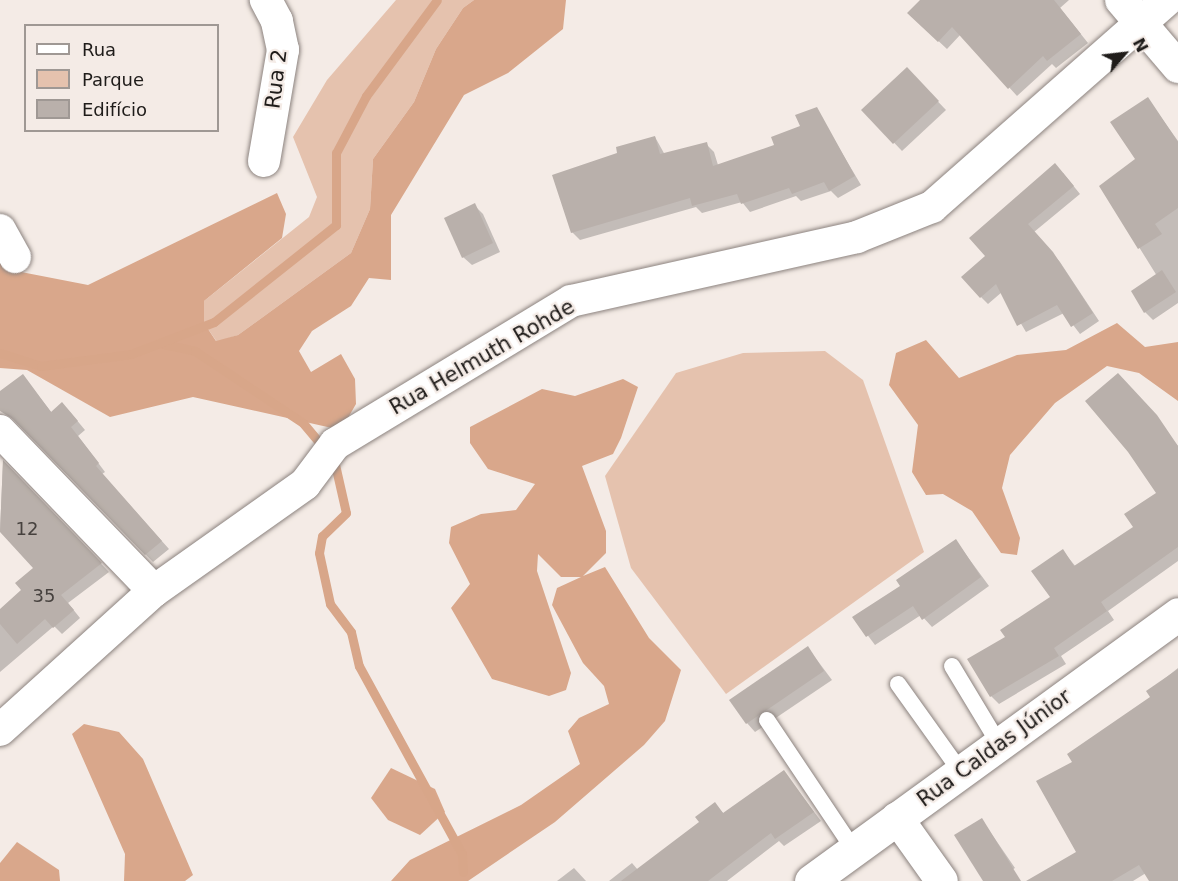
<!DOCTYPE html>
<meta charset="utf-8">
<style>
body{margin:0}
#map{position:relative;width:1178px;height:881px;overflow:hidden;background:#f4ebe6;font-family:"DejaVu Sans",sans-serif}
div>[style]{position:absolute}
.green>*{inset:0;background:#e5c2ae}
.forest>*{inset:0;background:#d9a78b}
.shadow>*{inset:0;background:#0003}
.stream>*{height:9px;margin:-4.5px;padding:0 4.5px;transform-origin:4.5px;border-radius:4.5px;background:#d8a689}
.building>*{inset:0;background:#b9b0ab}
.roads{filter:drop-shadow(0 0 2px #8c837f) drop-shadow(0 0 2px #8c837f)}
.service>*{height:16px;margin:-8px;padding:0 8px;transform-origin:8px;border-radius:8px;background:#fff}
.minor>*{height:32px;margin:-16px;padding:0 16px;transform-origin:16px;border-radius:16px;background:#fff}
.tertiary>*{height:33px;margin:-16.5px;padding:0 16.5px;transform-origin:16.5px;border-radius:16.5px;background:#fff}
span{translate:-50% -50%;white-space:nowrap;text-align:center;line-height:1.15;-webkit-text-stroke:4.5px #f4ebe6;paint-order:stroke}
.number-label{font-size:18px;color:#46413e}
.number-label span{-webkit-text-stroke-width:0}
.street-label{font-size:21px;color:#1f1c1a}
.legend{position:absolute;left:24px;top:24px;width:195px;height:108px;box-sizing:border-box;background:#f4ebe6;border:2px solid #9f9894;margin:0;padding:8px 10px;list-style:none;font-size:18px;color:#1f1c1a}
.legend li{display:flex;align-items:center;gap:12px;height:30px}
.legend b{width:30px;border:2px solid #9f9894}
.north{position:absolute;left:1094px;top:24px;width:60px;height:60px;-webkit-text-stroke:4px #f4ebe6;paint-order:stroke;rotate:62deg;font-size:16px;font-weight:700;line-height:24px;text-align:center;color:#1f1c1a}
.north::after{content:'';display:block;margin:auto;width:21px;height:27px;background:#1f1c1a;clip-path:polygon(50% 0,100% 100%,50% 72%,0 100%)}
</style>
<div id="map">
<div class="green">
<i style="clip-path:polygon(396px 0,474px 0,463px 8px,436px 49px,414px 102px,373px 159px,370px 209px,351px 253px,238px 335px,217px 342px,204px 323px,204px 301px,309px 217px,317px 197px,293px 137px,327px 80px)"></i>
<i style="clip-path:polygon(825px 351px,863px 380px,924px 552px,726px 694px,631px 568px,605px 476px,676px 373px,743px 353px)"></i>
</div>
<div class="forest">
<i style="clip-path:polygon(474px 0,566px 0,563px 29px,508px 73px,464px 95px,391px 215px,391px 280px,369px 278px,351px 306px,312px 331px,299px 351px,311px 372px,341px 354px,355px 379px,356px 404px,341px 430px,193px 397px,110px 417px,27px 370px,0 368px,0 263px,16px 271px,88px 285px,277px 193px,286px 214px,282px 238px,204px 301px,204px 323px,216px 341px,238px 335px,351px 253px,370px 209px,373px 159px,414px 102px,436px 49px,463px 8px)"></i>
<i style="clip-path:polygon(1117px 323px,1145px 347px,1178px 342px,1178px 401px,1139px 373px,1107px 366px,1055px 403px,1010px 455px,1002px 488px,1020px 538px,1017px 555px,1001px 553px,972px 511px,943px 494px,926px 495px,912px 472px,918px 425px,889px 385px,896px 353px,926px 340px,959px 378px,1017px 355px,1066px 350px)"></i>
<i style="clip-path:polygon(623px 379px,638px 387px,621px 438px,613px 454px,582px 466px,606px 531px,606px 553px,583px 576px,605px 567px,649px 638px,681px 670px,665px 721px,644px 745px,555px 822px,468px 881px,391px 881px,410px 860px,521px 805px,580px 764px,568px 731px,579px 718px,609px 704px,604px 686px,583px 663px,552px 605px,557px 588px,581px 577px,561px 577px,538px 554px,537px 571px,571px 673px,566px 690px,549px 696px,492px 679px,451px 608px,470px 584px,449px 543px,451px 527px,481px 514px,516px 510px,535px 484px,488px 469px,470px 443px,470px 427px,542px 389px,575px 396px)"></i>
<i style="clip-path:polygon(84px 724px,119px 732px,143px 759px,193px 875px,185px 881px,124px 881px,125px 854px,72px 734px)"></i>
<i style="clip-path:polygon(391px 768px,435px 789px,445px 812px,420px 835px,388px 820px,371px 798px)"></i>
<i style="clip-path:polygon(17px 842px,59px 870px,60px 881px,0 881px,0 863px)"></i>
</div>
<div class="shadow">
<i style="clip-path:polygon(922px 0,1069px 0,1060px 8px,1088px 43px,1056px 68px,1052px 64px,1017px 96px,961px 34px,947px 49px,918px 22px)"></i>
<i style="clip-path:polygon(907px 69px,946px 110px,902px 151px,863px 110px)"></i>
<i style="clip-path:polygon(1148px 99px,1178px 141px,1178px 303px,1153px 320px,1145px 312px,1157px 276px,1101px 186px,1137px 160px)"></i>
<i style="clip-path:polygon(816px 109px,861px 185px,838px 198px,831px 191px,801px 201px,796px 196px,750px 212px,742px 202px,702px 213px,696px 207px,580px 240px,572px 232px,619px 154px,655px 137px,665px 155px,706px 144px,714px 152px,718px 165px,776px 146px,802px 127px)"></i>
<i style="clip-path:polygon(1063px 173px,1080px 194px,1034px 232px,1060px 262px,1099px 321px,1080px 334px,1064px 313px,1026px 332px,1002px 292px,988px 304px,981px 297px,987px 256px)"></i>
<i style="clip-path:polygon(474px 205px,483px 214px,500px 252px,472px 265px,463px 257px)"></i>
<i style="clip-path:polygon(23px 376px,52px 413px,70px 412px,85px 430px,78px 436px,105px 472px,102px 474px,169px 549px,153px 562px,0 406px,0 393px)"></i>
<i style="clip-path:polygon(1126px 383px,1178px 446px,1178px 561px,1108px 611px,1114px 620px,1061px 656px,1066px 664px,999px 704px,991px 696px,1007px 637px,1052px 597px,1063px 551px,1076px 567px,1135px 527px,1158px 493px)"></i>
<i style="clip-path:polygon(3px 462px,109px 572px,68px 603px,80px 618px,62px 634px,54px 626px,0 672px,0 611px,24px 591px,35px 568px,0 531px)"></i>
<i style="clip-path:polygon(956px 541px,989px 586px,932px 627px,921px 615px,875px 645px,854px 617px,902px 586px)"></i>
<i style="clip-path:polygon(808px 648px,832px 680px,755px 732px,747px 723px)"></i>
<i style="clip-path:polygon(1178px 668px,1178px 881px,1151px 881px,1146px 873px,1133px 881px,1029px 881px,1078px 852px,1074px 762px,1152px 698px,1148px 692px)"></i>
<i style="clip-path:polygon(784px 772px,821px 821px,784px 846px,779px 841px,727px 881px,609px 881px,632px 863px,638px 870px,701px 822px,715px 804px,724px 814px)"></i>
<i style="clip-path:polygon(982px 820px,1015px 868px,994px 881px,986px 881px)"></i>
<i style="clip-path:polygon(574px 868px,586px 881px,557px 881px)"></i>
</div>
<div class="stream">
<i style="left:163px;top:344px;width:33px;rotate:12deg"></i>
<i style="left:195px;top:351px;width:130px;rotate:33.7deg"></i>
<i style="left:303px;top:423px;width:34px;rotate:50deg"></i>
<i style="left:0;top:353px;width:43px;rotate:17.6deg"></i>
<i style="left:41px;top:366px;width:91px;rotate:-7.6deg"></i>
<i style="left:131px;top:354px;width:89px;rotate:-21.1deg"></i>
<i style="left:214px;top:322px;width:156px;rotate:-38.5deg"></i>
<i style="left:336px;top:225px;width:72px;rotate:-90deg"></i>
<i style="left:336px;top:153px;width:64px;rotate:-62.2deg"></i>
<i style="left:366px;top:96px;width:119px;rotate:-53.5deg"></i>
<i style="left:334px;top:460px;width:54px;rotate:77.2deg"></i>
<i style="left:346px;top:513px;width:33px;rotate:136deg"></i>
<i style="left:322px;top:536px;width:17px;rotate:100deg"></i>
<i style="left:319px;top:553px;width:52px;rotate:77.8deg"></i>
<i style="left:330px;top:604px;width:35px;rotate:53deg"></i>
<i style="left:351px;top:632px;width:35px;rotate:77deg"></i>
<i style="left:359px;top:666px;width:214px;rotate:61.3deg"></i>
<i style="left:462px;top:854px;width:18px;rotate:87deg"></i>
</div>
<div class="building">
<i style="clip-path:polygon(920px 0,1054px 0,1081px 34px,1047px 61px,1043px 56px,1008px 89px,952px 27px,938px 42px,907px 13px)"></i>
<i style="clip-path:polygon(907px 67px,939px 101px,893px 144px,861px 110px)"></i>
<i style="clip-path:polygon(1148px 97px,1178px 142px,1178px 208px,1155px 224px,1162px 234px,1138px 249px,1099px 186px,1135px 159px,1110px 122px)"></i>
<i style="clip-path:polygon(817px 107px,855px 176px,829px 191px,824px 182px,792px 194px,789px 188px,741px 204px,737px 194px,692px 206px,690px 198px,571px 233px,552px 175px,617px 153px,616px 147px,655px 136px,660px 154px,707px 142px,713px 166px,774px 145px,771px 137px,800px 126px,795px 115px)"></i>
<i style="clip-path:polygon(1055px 163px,1074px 186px,1028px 224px,1053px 252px,1093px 313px,1071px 327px,1057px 305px,1017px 326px,996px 284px,980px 298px,961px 277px,985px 256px,969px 238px)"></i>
<i style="clip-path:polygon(475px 203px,493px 243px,462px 258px,444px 218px)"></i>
<i style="clip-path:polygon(1162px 270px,1176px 292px,1144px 313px,1131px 291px)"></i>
<i style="clip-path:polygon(1118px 373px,1157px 415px,1178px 446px,1178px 547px,1101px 602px,1107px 611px,1054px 648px,1059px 656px,990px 697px,967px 659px,1005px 637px,1000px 630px,1050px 597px,1031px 571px,1063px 549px,1074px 566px,1133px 527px,1124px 514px,1156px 493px,1128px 452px,1085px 401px)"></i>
<i style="clip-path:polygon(23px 374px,51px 412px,62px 402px,78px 421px,71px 427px,99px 463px,96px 466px,162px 541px,145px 555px,13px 419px,0 411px,0 391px)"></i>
<i style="clip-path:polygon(3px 460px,102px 563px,61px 595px,74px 610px,53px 628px,45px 619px,17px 644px,0 624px,0 609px,21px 590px,15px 583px,33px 568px,0 532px)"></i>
<i style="clip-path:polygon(956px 539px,981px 577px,922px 620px,913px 606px,866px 637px,852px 617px,900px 586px,896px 580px)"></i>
<i style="clip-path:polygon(808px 646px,824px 671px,746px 724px,729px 700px)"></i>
<i style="clip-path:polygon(1178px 669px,1178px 881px,1149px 881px,1139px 865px,1112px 881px,1026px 881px,1076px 852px,1036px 781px,1072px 762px,1067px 754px,1150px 697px,1146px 691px)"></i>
<i style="clip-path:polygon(784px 770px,814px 812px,775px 839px,771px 833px,708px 881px,621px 881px,699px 822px,695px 817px,715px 802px,723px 813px)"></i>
<i style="clip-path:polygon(982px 818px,1021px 881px,983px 881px,954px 835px)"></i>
</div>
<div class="roads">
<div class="service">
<i style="left:952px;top:666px;width:91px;rotate:58.9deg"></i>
<i style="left:898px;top:684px;width:108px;rotate:54.4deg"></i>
<i style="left:767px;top:720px;width:156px;rotate:56.2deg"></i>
</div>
<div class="minor">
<i style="left:1121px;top:0;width:88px;rotate:49.6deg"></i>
<i style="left:264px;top:161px;width:113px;rotate:-80.3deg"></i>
<i style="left:283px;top:50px;width:30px;rotate:-102deg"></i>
<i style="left:277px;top:21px;width:24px;rotate:-118deg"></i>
<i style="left:0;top:230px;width:31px;rotate:61deg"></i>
<i style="left:0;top:431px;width:222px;rotate:46.1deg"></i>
<i style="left:0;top:730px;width:207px;rotate:-42.1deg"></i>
<i style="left:154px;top:591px;width:185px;rotate:-35.3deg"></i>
<i style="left:305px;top:484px;width:50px;rotate:-53.1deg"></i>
<i style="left:335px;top:444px;width:276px;rotate:-31.2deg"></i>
<i style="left:571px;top:301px;width:293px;rotate:-12.6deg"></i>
<i style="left:857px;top:237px;width:81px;rotate:-21.8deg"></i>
<i style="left:932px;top:207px;width:313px;rotate:-41.4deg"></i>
<i style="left:897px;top:818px;width:77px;rotate:54.5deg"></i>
</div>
<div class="tertiary">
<i style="left:811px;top:881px;width:454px;rotate:-36deg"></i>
</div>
</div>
<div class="number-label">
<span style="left:27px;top:529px">12</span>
<span style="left:44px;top:596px">35</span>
</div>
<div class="street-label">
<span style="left:276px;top:79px;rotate:-83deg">Rua 2</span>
<span style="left:482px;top:357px;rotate:-30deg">Rua Helmuth Rohde</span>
<span style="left:994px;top:748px;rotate:-36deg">Rua Caldas Júnior</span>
</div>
<ul class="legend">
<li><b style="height:8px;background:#fff"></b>Rua</li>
<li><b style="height:16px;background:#e5c2ae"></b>Parque</li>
<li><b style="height:16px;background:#b9b0ab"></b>Edifício</li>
</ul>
<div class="north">N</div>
</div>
